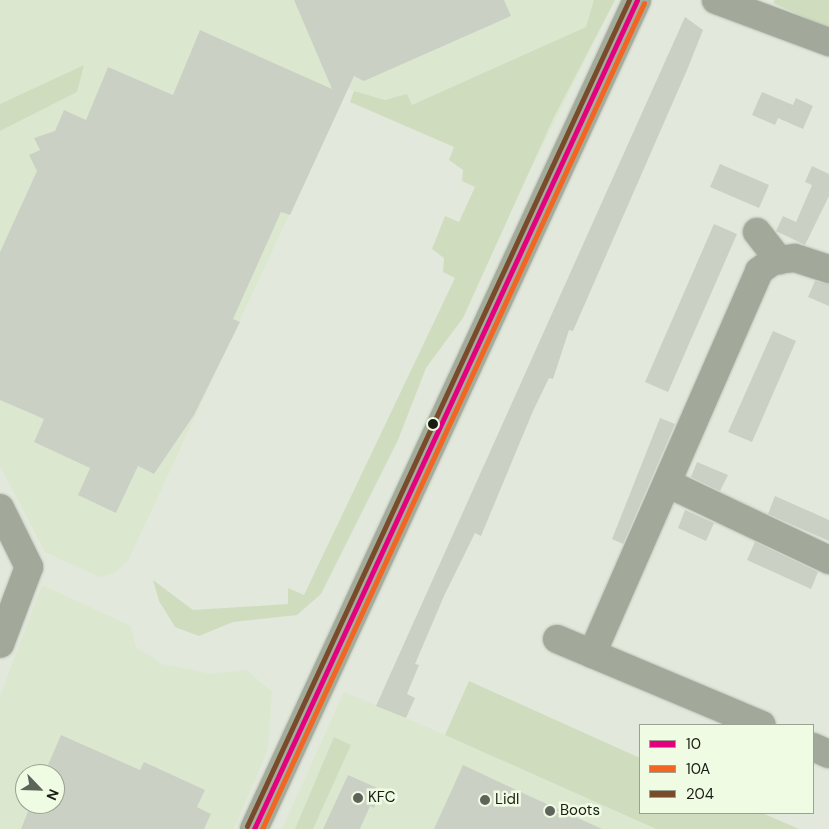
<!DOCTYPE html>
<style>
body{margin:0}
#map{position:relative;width:829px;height:829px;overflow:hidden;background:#e2e8dc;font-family:"DM Sans",sans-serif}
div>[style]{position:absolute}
.built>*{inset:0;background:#dce7d0}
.green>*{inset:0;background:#cfddbe}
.building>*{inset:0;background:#cbd0c5}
.roads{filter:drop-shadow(0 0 1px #bec3b9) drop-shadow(0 0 1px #bec3b9)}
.minor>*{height:28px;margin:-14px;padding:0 14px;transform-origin:14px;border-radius:14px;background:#a2a99b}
.major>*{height:28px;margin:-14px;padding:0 14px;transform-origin:14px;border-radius:14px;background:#a4ac9b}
.bus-1>*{height:5px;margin:-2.5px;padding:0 2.5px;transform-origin:2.5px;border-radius:2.5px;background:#e5007d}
.bus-2>*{height:5px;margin:-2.5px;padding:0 2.5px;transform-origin:2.5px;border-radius:2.5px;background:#f26522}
.bus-3>*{height:5px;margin:-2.5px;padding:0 2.5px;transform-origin:2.5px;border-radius:2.5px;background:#7a4b2a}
.dots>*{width:14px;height:14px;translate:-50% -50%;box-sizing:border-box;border:2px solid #f0fbe3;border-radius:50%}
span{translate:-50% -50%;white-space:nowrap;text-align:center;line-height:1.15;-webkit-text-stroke:5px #f0fbe3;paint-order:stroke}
.poi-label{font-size:15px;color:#191d15}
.left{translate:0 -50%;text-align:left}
.legend{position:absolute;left:639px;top:724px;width:175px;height:90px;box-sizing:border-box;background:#f0fbe3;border:1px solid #9aa291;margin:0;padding:6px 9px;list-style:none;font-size:15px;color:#191d15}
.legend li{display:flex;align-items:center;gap:10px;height:25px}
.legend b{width:25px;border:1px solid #9aa291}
.north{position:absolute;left:15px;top:764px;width:50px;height:50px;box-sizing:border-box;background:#f0fbe3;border:1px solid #9aa291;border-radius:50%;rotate:114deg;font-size:14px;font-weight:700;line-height:20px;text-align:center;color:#191d15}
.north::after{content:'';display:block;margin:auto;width:18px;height:22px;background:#5f645b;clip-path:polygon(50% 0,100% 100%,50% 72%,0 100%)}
</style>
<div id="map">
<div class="built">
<i style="clip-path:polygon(0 0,615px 0,531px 169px,348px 88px,128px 561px,115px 573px,99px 577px,45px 552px,0 466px,0 131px,76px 92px,83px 66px,0 104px)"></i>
<i style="clip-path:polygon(evenodd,42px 585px,131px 626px,136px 647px,162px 664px,212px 674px,247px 670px,272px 692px,268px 749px,234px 829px,0 829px,0 696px,42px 585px,25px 774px,55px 774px,55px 804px,25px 804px,25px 774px)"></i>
<i style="clip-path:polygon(344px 692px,445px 735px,655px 829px,282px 829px)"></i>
</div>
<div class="green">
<i style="clip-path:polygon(594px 0,615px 0,554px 117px,463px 318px,426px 368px,398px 440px,321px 594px,297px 615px,233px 622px,199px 636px,175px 627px,159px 601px,153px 580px,193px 610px,288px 604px,288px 588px,304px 595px,455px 278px,443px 272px,444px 258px,432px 249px,445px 216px,459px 222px,475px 187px,462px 181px,463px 170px,449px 160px,454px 147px,350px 102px,354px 91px,385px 100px,407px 94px,412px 105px,586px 27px)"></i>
<i style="clip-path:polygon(775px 0,829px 0,829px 28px,773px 3px)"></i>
<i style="clip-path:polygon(84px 65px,77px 92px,0 131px,0 104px)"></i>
<i style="clip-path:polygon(469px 681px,640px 758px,640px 813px,762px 813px,799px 829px,656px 829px,445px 735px)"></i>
<i style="clip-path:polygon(334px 737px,351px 745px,313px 829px,295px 829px)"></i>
</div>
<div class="building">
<i style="clip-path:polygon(294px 0,504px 0,511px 16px,364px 81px,354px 76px,290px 215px,281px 212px,233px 319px,240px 322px,194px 415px,154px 474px,138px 466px,116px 513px,78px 495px,90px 468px,34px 442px,44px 419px,0 400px,0 252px,37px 171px,29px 155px,40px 150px,34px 138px,55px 131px,64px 110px,86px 120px,108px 67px,173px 95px,200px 30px,332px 89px)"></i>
<i style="clip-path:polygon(685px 17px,703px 30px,687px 70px,573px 331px,569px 330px,553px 379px,549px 378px,533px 411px,481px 536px,475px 533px,444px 596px,415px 664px,419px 665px,407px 694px,415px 698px,406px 718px,376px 706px)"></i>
<i style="clip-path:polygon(762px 92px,793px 105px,796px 98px,813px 106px,803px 129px,778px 118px,775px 125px,752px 115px)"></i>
<i style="clip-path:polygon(720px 164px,769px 185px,759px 208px,710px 187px)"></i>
<i style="clip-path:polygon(812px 166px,829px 174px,829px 196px,805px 245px,776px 231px,783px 216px,796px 222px,812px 185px,805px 182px)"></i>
<i style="clip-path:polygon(714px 224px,737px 234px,668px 392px,645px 382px)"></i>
<i style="clip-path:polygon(815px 281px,829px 284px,829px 306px,808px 297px)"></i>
<i style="clip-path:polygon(773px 331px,796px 341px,752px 442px,728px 432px)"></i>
<i style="clip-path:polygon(660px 418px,675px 424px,623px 544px,612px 539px)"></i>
<i style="clip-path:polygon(697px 462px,728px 475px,720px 491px,691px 477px)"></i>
<i style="clip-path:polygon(775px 496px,829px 520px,829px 541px,768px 514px)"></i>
<i style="clip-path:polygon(685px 510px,714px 523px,706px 541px,678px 528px)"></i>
<i style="clip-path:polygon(755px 542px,818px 572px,811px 589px,747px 560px)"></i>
<i style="clip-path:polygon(61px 735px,140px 770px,144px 762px,205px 790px,197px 807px,211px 814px,204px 829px,21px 829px,31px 804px,55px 804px,55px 774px,44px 774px)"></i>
<i style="clip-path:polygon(463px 765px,525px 794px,602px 829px,434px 829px)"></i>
<i style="clip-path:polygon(348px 775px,382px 790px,374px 808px,370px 806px,360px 829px,323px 829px)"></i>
</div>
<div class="roads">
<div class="minor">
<i style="left:716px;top:0;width:121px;rotate:20.4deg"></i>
<i style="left:757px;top:232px;width:36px;rotate:52deg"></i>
<i style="left:669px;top:484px;width:177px;rotate:25.4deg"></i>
<i style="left:0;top:508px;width:66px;rotate:63.8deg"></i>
<i style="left:29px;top:567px;width:82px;rotate:110.6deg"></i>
<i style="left:557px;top:639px;width:222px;rotate:22.8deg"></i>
<i style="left:592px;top:654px;width:418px;rotate:-66.4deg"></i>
<i style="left:759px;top:271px;width:19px;rotate:-36deg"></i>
<i style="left:774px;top:260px;width:21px;rotate:-5deg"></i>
<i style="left:795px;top:258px;width:36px;rotate:18deg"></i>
<i style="left:813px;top:747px;width:17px;rotate:24deg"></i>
</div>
<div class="major">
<i style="left:254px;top:829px;width:913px;rotate:-65.2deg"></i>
</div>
</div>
<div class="bus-1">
<i style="left:254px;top:829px;width:913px;rotate:-65.2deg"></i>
</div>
<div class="bus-2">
<i style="left:262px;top:829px;width:910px;rotate:-65.18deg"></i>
</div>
<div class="bus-3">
<i style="left:247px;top:826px;width:910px;rotate:-65.18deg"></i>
</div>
<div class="dots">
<i style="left:433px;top:424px;background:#191d15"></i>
<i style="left:358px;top:798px;background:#5f645b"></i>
<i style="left:485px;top:800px;background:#5f645b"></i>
<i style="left:550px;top:811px;background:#5f645b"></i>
</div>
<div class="poi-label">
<span class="left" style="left:368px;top:798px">KFC</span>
<span class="left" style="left:495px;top:800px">Lidl</span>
<span class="left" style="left:560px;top:811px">Boots</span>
</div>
<ul class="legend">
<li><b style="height:6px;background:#e5007d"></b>10</li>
<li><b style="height:6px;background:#f26522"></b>10A</li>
<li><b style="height:6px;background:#7a4b2a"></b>204</li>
</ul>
<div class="north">N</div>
</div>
